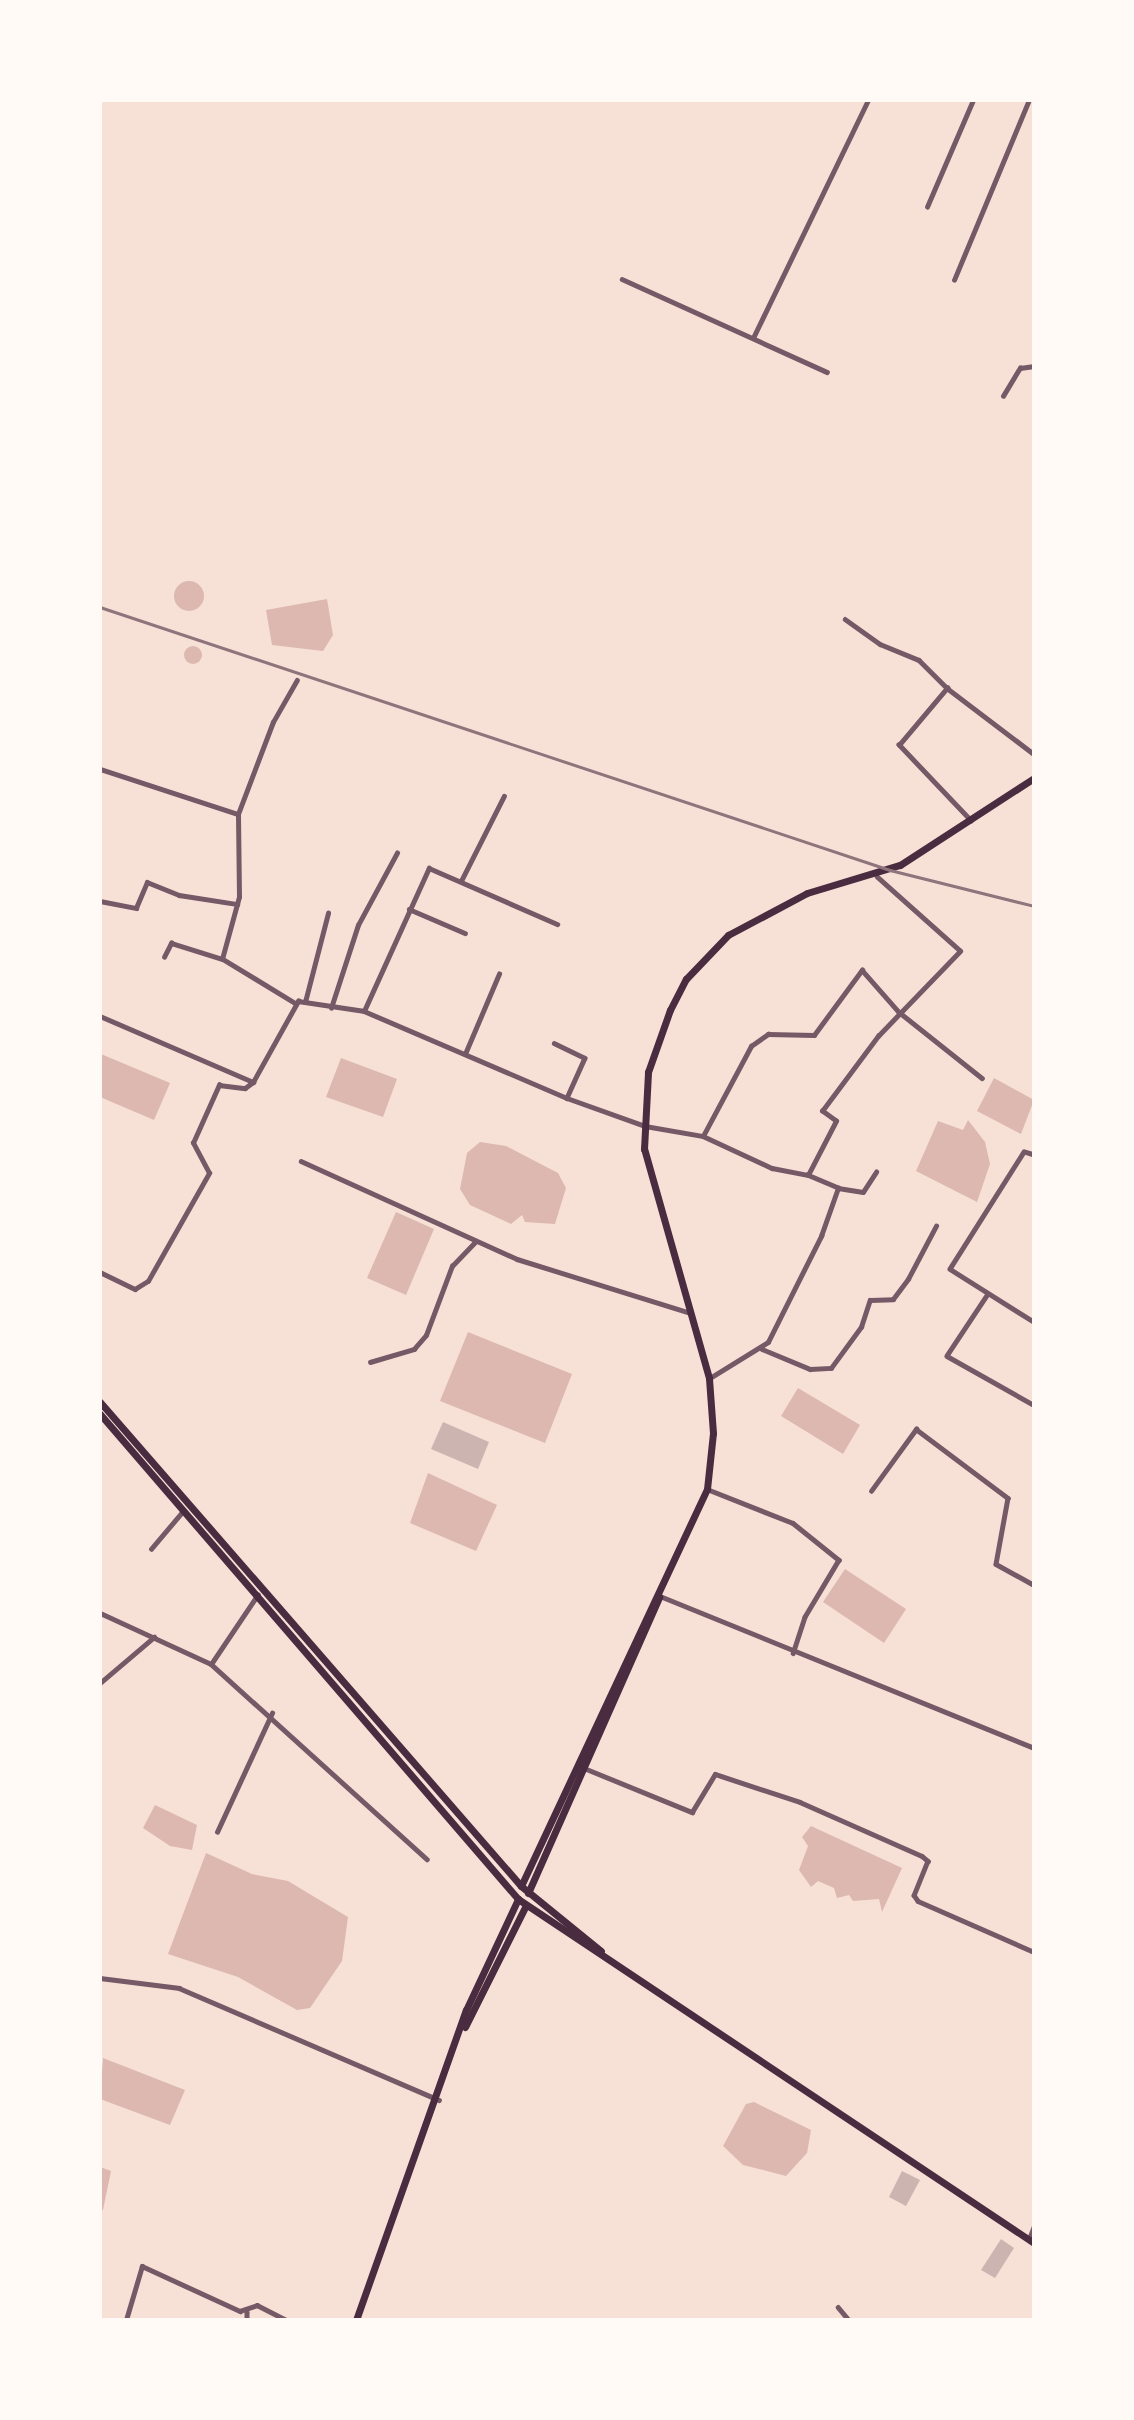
<!DOCTYPE html>
<style>
body{margin:0}
#map{position:relative;width:1134px;height:2420px;overflow:hidden;background:#f7e1d7;font-family:"Alegreya Sans",sans-serif}
div>[style]{position:absolute}
.water>*{inset:0;background:#dcb8b0}
.round{border-radius:50%}
.building>*{inset:0;background:#ccb4b1}
.minor>*{height:4.5px;margin:-2.25px;padding:0 2.25px;transform-origin:2.25px;border-radius:2.25px;background:#755966}
.tertiary>*{height:5px;margin:-2.5px;padding:0 2.5px;transform-origin:2.5px;border-radius:2.5px;background:#755966}
.primary>*{height:7px;margin:-3.5px;padding:0 3.5px;transform-origin:3.5px;border-radius:3.5px;background:#4a2c40}
.rail>*{height:2.5px;margin:-1.25px;padding:0 1.25px;transform-origin:1.25px;border-radius:1.25px;background:#8f747c}
span{translate:-50% -50%;white-space:nowrap;text-align:center;line-height:1.15;-webkit-text-stroke:5px #fffaf5;paint-order:stroke}
.frame{position:absolute;inset:0;border:102px solid #fffaf5;pointer-events:none}
</style>
<div id="map">
<div class="water">
<i class="round" style="left:174px;top:581px;width:30px;height:30px"></i>
<i style="clip-path:polygon(327px 599px,333px 635px,323px 651px,272px 645px,266px 610px)"></i>
<i class="round" style="left:184px;top:646px;width:18px;height:18px"></i>
<i style="clip-path:polygon(101px 1054px,170px 1083px,154px 1120px,100px 1097px)"></i>
<i style="clip-path:polygon(341px 1058px,397px 1079px,383px 1117px,326px 1097px)"></i>
<i style="clip-path:polygon(994px 1078px,1034px 1100px,1021px 1134px,977px 1111px)"></i>
<i style="clip-path:polygon(968px 1120px,985px 1142px,990px 1164px,977px 1202px,916px 1171px,938px 1121px,963px 1130px)"></i>
<i style="clip-path:polygon(480px 1142px,506px 1146px,558px 1173px,566px 1188px,555px 1224px,525px 1222px,522px 1215px,511px 1224px,470px 1205px,460px 1189px,467px 1153px)"></i>
<i style="clip-path:polygon(396px 1212px,434px 1229px,406px 1295px,367px 1278px)"></i>
<i style="clip-path:polygon(468px 1332px,572px 1374px,545px 1443px,440px 1401px)"></i>
<i style="clip-path:polygon(798px 1388px,860px 1425px,843px 1454px,781px 1416px)"></i>
<i style="clip-path:polygon(428px 1473px,497px 1505px,476px 1551px,410px 1523px)"></i>
<i style="clip-path:polygon(845px 1569px,906px 1609px,884px 1643px,823px 1602px)"></i>
<i style="clip-path:polygon(155px 1805px,197px 1825px,192px 1850px,170px 1846px,143px 1828px)"></i>
<i style="clip-path:polygon(811px 1826px,902px 1868px,882px 1912px,879px 1899px,853px 1901px,849px 1895px,837px 1898px,834px 1888px,818px 1881px,811px 1887px,799px 1870px,808px 1846px,802px 1837px)"></i>
<i style="clip-path:polygon(206px 1853px,252px 1874px,288px 1881px,348px 1917px,342px 1961px,310px 2008px,297px 2010px,238px 1977px,168px 1954px)"></i>
<i style="clip-path:polygon(103px 2058px,185px 2090px,170px 2125px,100px 2099px)"></i>
<i style="clip-path:polygon(754px 2102px,811px 2130px,807px 2153px,786px 2176px,743px 2165px,723px 2146px,746px 2104px)"></i>
<i style="clip-path:polygon(100px 2167px,111px 2171px,103px 2210px,100px 2209px)"></i>
</div>
<div class="building">
<i style="clip-path:polygon(443px 1422px,489px 1442px,478px 1469px,431px 1449px)"></i>
<i style="clip-path:polygon(902px 2171px,920px 2180px,906px 2206px,889px 2197px)"></i>
<i style="clip-path:polygon(1001px 2239px,1014px 2248px,995px 2278px,981px 2270px)"></i>
</div>
<div class="minor">
<i style="left:927px;top:207px;width:116px;rotate:-66.7deg"></i>
<i style="left:622px;top:279px;width:225px;rotate:24.4deg"></i>
<i style="left:954px;top:280px;width:195px;rotate:-67.4deg"></i>
<i style="left:753px;top:338px;width:264px;rotate:-64.2deg"></i>
<i style="left:1003px;top:396px;width:33px;rotate:-59deg"></i>
<i style="left:1020px;top:368px;width:14px;rotate:-8deg"></i>
<i style="left:845px;top:619px;width:43px;rotate:35.5deg"></i>
<i style="left:880px;top:644px;width:42px;rotate:22.3deg"></i>
<i style="left:919px;top:660px;width:40px;rotate:45deg"></i>
<i style="left:100px;top:769px;width:145px;rotate:18.1deg"></i>
<i style="left:971px;top:821px;width:105px;rotate:-133.5deg"></i>
<i style="left:899px;top:745px;width:75px;rotate:-49.9deg"></i>
<i style="left:947px;top:688px;width:109px;rotate:37.2deg"></i>
<i style="left:461px;top:881px;width:95px;rotate:-63.2deg"></i>
<i style="left:100px;top:901px;width:37px;rotate:11deg"></i>
<i style="left:136px;top:908px;width:28px;rotate:-67deg"></i>
<i style="left:147px;top:882px;width:35px;rotate:22deg"></i>
<i style="left:179px;top:895px;width:59px;rotate:8.8deg"></i>
<i style="left:409px;top:909px;width:61px;rotate:23.2deg"></i>
<i style="left:164px;top:957px;width:16px;rotate:-63deg"></i>
<i style="left:171px;top:943px;width:53px;rotate:17.4deg"></i>
<i style="left:305px;top:1002px;width:92px;rotate:-75.5deg"></i>
<i style="left:296px;top:1004px;width:87px;rotate:-148.7deg"></i>
<i style="left:222px;top:959px;width:64px;rotate:-74.7deg"></i>
<i style="left:239px;top:897px;width:83px;rotate:-90.7deg"></i>
<i style="left:238px;top:814px;width:98px;rotate:-69.2deg"></i>
<i style="left:273px;top:722px;width:48px;rotate:-60.3deg"></i>
<i style="left:331px;top:1008px;width:87px;rotate:-72deg"></i>
<i style="left:358px;top:925px;width:82px;rotate:-61.6deg"></i>
<i style="left:364px;top:1011px;width:157px;rotate:-65.6deg"></i>
<i style="left:429px;top:868px;width:140px;rotate:23.6deg"></i>
<i style="left:100px;top:1016px;width:167px;rotate:23.3deg"></i>
<i style="left:253px;top:1082px;width:93px;rotate:-60.9deg"></i>
<i style="left:298px;top:1001px;width:67px;rotate:8.6deg"></i>
<i style="left:364px;top:1011px;width:221px;rotate:23.2deg"></i>
<i style="left:567px;top:1098px;width:83px;rotate:19.7deg"></i>
<i style="left:645px;top:1126px;width:59px;rotate:9.8deg"></i>
<i style="left:703px;top:1136px;width:76px;rotate:24.9deg"></i>
<i style="left:772px;top:1168px;width:37px;rotate:11deg"></i>
<i style="left:808px;top:1175px;width:61px;rotate:-62.6deg"></i>
<i style="left:836px;top:1121px;width:17px;rotate:-144deg"></i>
<i style="left:822px;top:1111px;width:94px;rotate:-53.3deg"></i>
<i style="left:878px;top:1036px;width:118px;rotate:-46deg"></i>
<i style="left:960px;top:951px;width:111px;rotate:-138.3deg"></i>
<i style="left:554px;top:1043px;width:34px;rotate:26deg"></i>
<i style="left:585px;top:1058px;width:44px;rotate:114.2deg"></i>
<i style="left:465px;top:1054px;width:87px;rotate:-67deg"></i>
<i style="left:703px;top:1136px;width:102px;rotate:-61.9deg"></i>
<i style="left:751px;top:1046px;width:21px;rotate:-35deg"></i>
<i style="left:768px;top:1034px;width:46px;rotate:1.2deg"></i>
<i style="left:814px;top:1035px;width:81px;rotate:-53.6deg"></i>
<i style="left:862px;top:970px;width:56px;rotate:48.6deg"></i>
<i style="left:899px;top:1012px;width:106px;rotate:38.5deg"></i>
<i style="left:1034px;top:1155px;width:10px;rotate:-163deg"></i>
<i style="left:1024px;top:1152px;width:138px;rotate:122.3deg"></i>
<i style="left:950px;top:1269px;width:99px;rotate:32.2deg"></i>
<i style="left:301px;top:1161px;width:237px;rotate:24.4deg"></i>
<i style="left:517px;top:1259px;width:181px;rotate:17.3deg"></i>
<i style="left:838px;top:1188px;width:25px;rotate:9deg"></i>
<i style="left:863px;top:1192px;width:24px;rotate:-57deg"></i>
<i style="left:100px;top:1272px;width:39px;rotate:26deg"></i>
<i style="left:135px;top:1289px;width:15px;rotate:-32deg"></i>
<i style="left:148px;top:1281px;width:124px;rotate:-60.5deg"></i>
<i style="left:209px;top:1173px;width:34px;rotate:-118deg"></i>
<i style="left:193px;top:1143px;width:64px;rotate:-65.9deg"></i>
<i style="left:219px;top:1085px;width:26px;rotate:7deg"></i>
<i style="left:245px;top:1088px;width:10px;rotate:-37deg"></i>
<i style="left:988px;top:1294px;width:74px;rotate:123.5deg"></i>
<i style="left:947px;top:1356px;width:100px;rotate:29.4deg"></i>
<i style="left:762px;top:1349px;width:52px;rotate:22.6deg"></i>
<i style="left:810px;top:1369px;width:21px;rotate:-3deg"></i>
<i style="left:831px;top:1368px;width:51px;rotate:-53.8deg"></i>
<i style="left:861px;top:1327px;width:28px;rotate:-72deg"></i>
<i style="left:870px;top:1300px;width:23px;rotate:-2deg"></i>
<i style="left:893px;top:1299px;width:25px;rotate:-53deg"></i>
<i style="left:908px;top:1279px;width:60px;rotate:-62.2deg"></i>
<i style="left:370px;top:1362px;width:46px;rotate:-16.5deg"></i>
<i style="left:414px;top:1349px;width:18px;rotate:-49deg"></i>
<i style="left:426px;top:1335px;width:74px;rotate:-69.4deg"></i>
<i style="left:452px;top:1266px;width:33px;rotate:-46deg"></i>
<i style="left:710px;top:1378px;width:68px;rotate:-31.8deg"></i>
<i style="left:768px;top:1342px;width:119px;rotate:-63.4deg"></i>
<i style="left:821px;top:1236px;width:51px;rotate:-70.5deg"></i>
<i style="left:838px;top:1188px;width:33px;rotate:-157deg"></i>
<i style="left:707px;top:1489px;width:92px;rotate:21.6deg"></i>
<i style="left:793px;top:1523px;width:59px;rotate:38.8deg"></i>
<i style="left:839px;top:1560px;width:66px;rotate:120.8deg"></i>
<i style="left:805px;top:1617px;width:38px;rotate:108deg"></i>
<i style="left:871px;top:1491px;width:77px;rotate:-54deg"></i>
<i style="left:916px;top:1429px;width:115px;rotate:36.9deg"></i>
<i style="left:1008px;top:1498px;width:67px;rotate:100.3deg"></i>
<i style="left:996px;top:1564px;width:43px;rotate:28.9deg"></i>
<i style="left:151px;top:1549px;width:50px;rotate:-49.9deg"></i>
<i style="left:660px;top:1596px;width:404px;rotate:22.1deg"></i>
<i style="left:211px;top:1664px;width:291px;rotate:42.1deg"></i>
<i style="left:100px;top:1683px;width:71px;rotate:-40.4deg"></i>
<i style="left:584px;top:1768px;width:117px;rotate:22.2deg"></i>
<i style="left:692px;top:1812px;width:44px;rotate:-58.8deg"></i>
<i style="left:715px;top:1774px;width:89px;rotate:18.2deg"></i>
<i style="left:800px;top:1802px;width:133px;rotate:23.9deg"></i>
<i style="left:922px;top:1856px;width:8px;rotate:40deg"></i>
<i style="left:928px;top:1861px;width:37px;rotate:112deg"></i>
<i style="left:914px;top:1895px;width:7px;rotate:56deg"></i>
<i style="left:918px;top:1901px;width:127px;rotate:23.7deg"></i>
<i style="left:217px;top:1832px;width:131px;rotate:-65.2deg"></i>
<i style="left:100px;top:1978px;width:80px;rotate:7.2deg"></i>
<i style="left:179px;top:1988px;width:283px;rotate:23.3deg"></i>
<i style="left:1029px;top:2239px;width:14px;rotate:-69deg"></i>
<i style="left:838px;top:2307px;width:17px;rotate:50deg"></i>
<i style="left:247px;top:2312px;width:8px;rotate:90deg"></i>
<i style="left:126px;top:2320px;width:56px;rotate:-73.5deg"></i>
<i style="left:142px;top:2266px;width:108px;rotate:24.7deg"></i>
<i style="left:240px;top:2311px;width:18px;rotate:-19deg"></i>
<i style="left:257px;top:2305px;width:33px;rotate:27deg"></i>
</div>
<div class="tertiary">
<i style="left:100px;top:1613px;width:122px;rotate:24.7deg"></i>
<i style="left:211px;top:1664px;width:84px;rotate:-56.1deg"></i>
</div>
<div class="primary">
<i style="left:100px;top:1402px;width:641px;rotate:48.98deg"></i>
<i style="left:521px;top:1886px;width:103px;rotate:39.1deg"></i>
<i style="left:100px;top:1414px;width:640px;rotate:49.24deg"></i>
<i style="left:518px;top:1899px;width:620px;rotate:33.69deg"></i>
<i style="left:521px;top:1886px;width:438px;rotate:-64.9deg"></i>
<i style="left:707px;top:1489px;width:56px;rotate:-83.9deg"></i>
<i style="left:713px;top:1433px;width:55px;rotate:-94.2deg"></i>
<i style="left:709px;top:1378px;width:238px;rotate:-105.8deg"></i>
<i style="left:644px;top:1149px;width:77px;rotate:-87deg"></i>
<i style="left:648px;top:1072px;width:66px;rotate:-70.5deg"></i>
<i style="left:670px;top:1010px;width:35px;rotate:-63deg"></i>
<i style="left:686px;top:979px;width:61px;rotate:-46.3deg"></i>
<i style="left:728px;top:935px;width:89px;rotate:-28deg"></i>
<i style="left:807px;top:893px;width:97px;rotate:-16.8deg"></i>
<i style="left:900px;top:865px;width:160px;rotate:-33deg"></i>
<i style="left:528px;top:1893px;width:324px;rotate:-66.1deg"></i>
<i style="left:465px;top:2027px;width:136px;rotate:-63.4deg"></i>
<i style="left:356px;top:2320px;width:329px;rotate:-70.5deg"></i>
<i style="left:466px;top:2010px;width:123px;rotate:-64.9deg"></i>
</div>
<div class="rail">
<i style="left:100px;top:607px;width:833px;rotate:18.41deg"></i>
<i style="left:890px;top:870px;width:148px;rotate:14deg"></i>
</div>
<div class="frame"></div>
</div>
